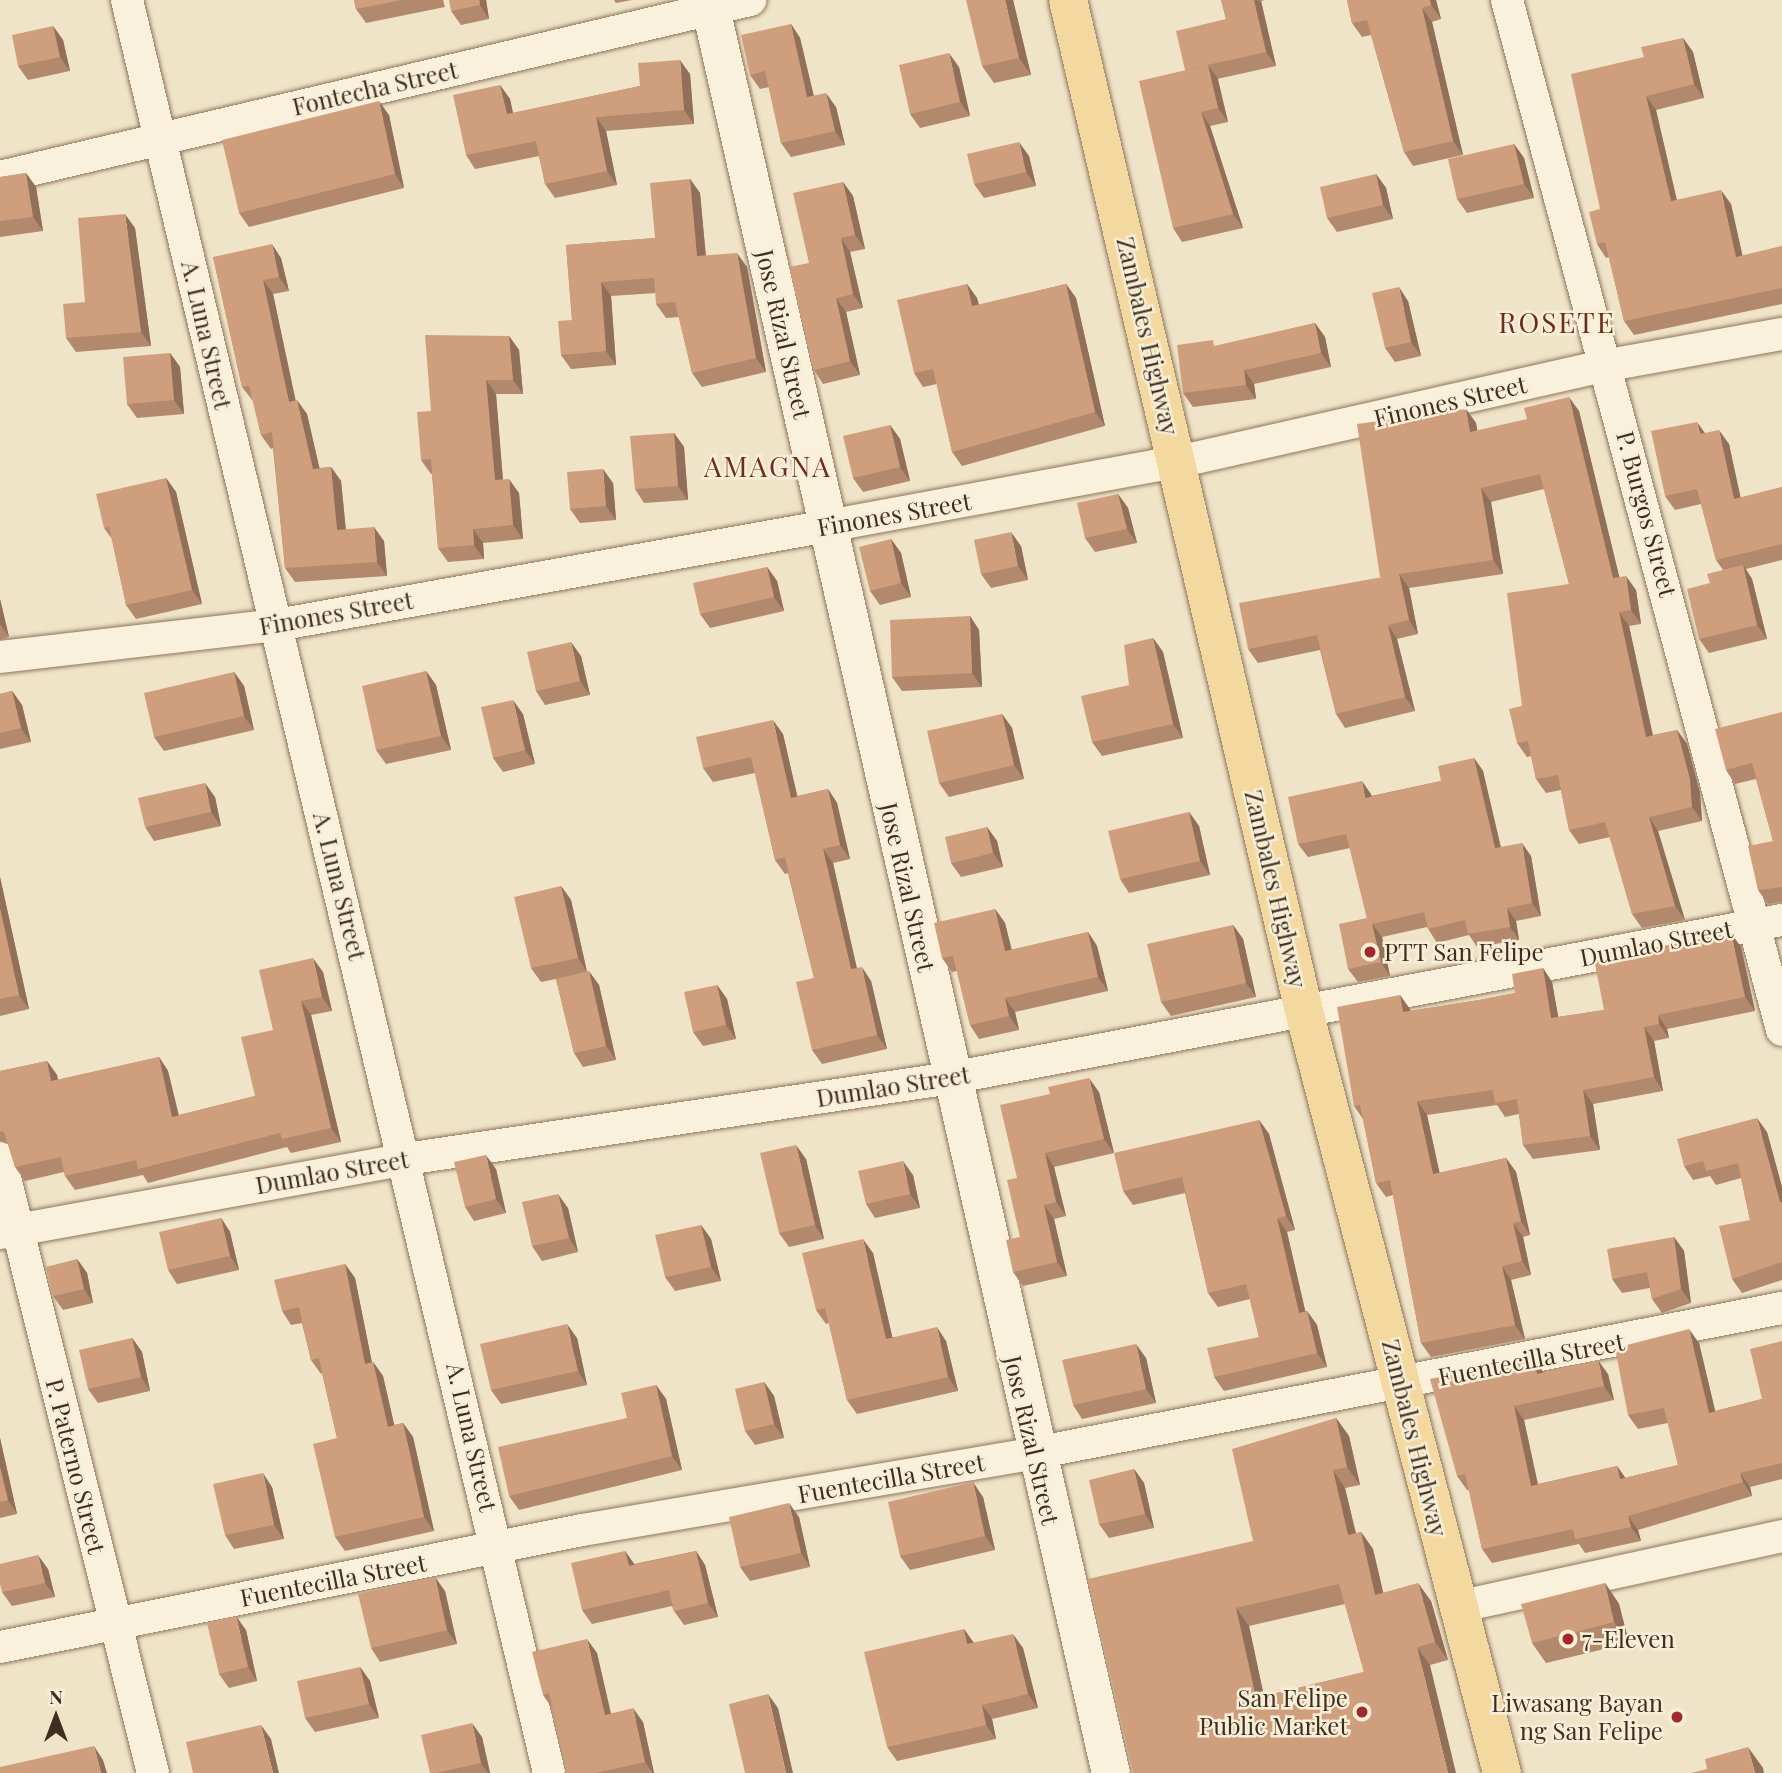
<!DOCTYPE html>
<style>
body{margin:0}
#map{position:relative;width:1782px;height:1773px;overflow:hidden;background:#f0e4c8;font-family:"Playfair Display",serif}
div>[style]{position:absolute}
.roads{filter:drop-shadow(0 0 2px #8d765c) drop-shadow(0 0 2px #8d765c)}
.street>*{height:32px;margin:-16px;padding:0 16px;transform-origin:16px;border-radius:16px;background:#faf1dc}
.secondary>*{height:38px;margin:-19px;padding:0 19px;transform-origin:19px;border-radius:19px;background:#faf1dc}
.primary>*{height:38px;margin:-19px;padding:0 19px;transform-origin:19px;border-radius:19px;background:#f3d9a0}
.wall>*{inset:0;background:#b2896c}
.shaded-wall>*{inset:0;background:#916f58}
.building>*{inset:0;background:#cf9f7d}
.dots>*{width:19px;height:19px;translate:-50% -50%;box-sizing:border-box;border:4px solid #f7eed8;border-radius:50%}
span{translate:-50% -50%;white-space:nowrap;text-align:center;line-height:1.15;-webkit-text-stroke:5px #f7eed8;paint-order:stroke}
.street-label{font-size:24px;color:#3d2e20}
.poi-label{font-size:24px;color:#3d2e20}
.left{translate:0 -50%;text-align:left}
.right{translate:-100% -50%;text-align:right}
.quarter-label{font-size:28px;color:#6b2e1e;letter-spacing:2px}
.north{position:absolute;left:21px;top:1682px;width:70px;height:70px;-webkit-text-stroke:5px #f7eed8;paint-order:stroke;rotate:0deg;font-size:19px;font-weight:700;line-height:28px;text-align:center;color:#3d2e20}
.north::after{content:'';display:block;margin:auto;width:24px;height:32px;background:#3d2e20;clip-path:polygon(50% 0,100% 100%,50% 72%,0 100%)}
</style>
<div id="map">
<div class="roads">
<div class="street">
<i style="left:127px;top:0;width:1823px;rotate:76.61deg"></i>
<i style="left:1507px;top:0;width:1066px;rotate:75.05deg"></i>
<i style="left:0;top:177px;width:771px;rotate:-13.28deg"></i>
<i style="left:0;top:657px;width:279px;rotate:-6.6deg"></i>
<i style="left:277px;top:625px;width:559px;rotate:-10.2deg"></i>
<i style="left:827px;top:526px;width:356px;rotate:-10.4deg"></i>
<i style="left:1177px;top:462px;width:443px;rotate:-12.7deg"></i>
<i style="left:1609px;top:365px;width:176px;rotate:-10.2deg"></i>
<i style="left:0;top:1158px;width:634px;rotate:76.03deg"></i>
<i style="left:0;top:1233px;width:413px;rotate:-10.3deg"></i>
<i style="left:406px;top:1159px;width:551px;rotate:-8.45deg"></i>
<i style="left:951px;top:1078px;width:846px;rotate:-10.77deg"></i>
<i style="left:1457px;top:1607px;width:333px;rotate:-12.3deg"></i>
<i style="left:0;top:1647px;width:594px;rotate:-11.37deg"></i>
<i style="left:582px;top:1530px;width:459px;rotate:-9.6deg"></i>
<i style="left:1035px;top:1453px;width:761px;rotate:-10.99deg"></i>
</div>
<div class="secondary">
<i style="left:709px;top:0;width:1818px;rotate:77.23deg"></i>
</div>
<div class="primary">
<i style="left:1068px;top:0;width:1038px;rotate:76.86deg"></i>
<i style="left:1304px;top:1011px;width:787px;rotate:75.43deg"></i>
</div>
</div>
<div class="wall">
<i style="clip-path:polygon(354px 0,443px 0,445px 7px,366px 23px,356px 9px)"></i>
<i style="clip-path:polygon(486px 0,489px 19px,461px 25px,451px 11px)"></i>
<i style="clip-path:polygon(614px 0,632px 0,616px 3px)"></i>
<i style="clip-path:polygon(1013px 0,1031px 75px,994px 83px,982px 66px)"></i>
<i style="clip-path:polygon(1221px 0,1265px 0,1261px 1px,1276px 66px,1217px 79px,1228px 122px,1210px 126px,1243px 228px,1182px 242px,1173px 228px,1185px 71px,1226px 19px)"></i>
<i style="clip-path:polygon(1347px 0,1436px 0,1441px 19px,1432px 22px,1463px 155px,1413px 166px,1404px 152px,1371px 35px,1362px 37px,1352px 23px)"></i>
<i style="clip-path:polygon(791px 24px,800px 38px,814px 96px,836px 107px,845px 145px,791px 157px,781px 143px,769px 87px,760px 89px,750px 75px)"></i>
<i style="clip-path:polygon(53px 26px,63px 40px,70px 71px,28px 80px,18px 66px)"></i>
<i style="clip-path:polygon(1683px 38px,1693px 52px,1704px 98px,1656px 110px,1677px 200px,1731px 204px,1742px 256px,1782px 246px,1782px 304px,1634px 335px,1624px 321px,1609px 257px,1606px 258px,1597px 244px,1600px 209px,1644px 57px)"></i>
<i style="clip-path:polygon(959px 67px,970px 116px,920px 128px,910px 114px)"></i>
<i style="clip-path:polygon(690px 74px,694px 124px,606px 131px,617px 185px,555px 198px,545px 184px,539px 156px,475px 169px,466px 155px,500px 85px,510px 99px,513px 113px,640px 86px)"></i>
<i style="clip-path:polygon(389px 115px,404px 188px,249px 227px,239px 213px)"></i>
<i style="clip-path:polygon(1514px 144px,1524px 158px,1534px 198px,1467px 213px,1457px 199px)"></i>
<i style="clip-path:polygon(1029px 156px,1036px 186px,984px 198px,974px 184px)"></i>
<i style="clip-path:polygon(26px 173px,36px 187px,43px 231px,0 237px,0 177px)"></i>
<i style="clip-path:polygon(1376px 174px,1386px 188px,1393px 219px,1337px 232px,1327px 218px)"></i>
<i style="clip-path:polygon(690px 179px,700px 193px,706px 256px,747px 267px,766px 372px,702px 387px,692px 373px,679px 317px,666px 318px,656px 304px,656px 293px,611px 296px,616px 365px,571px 369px,561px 355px,572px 320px,566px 245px,655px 238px)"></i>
<i style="clip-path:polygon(843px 182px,853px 196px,865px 249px,850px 252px,863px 308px,846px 312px,860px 375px,823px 384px,814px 370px,809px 263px)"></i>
<i style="clip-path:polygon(135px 228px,151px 346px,76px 352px,66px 338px)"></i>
<i style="clip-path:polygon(213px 257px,281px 258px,289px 291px,273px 294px,295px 400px,307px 414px,319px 468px,331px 467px,341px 481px,346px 529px,384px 541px,387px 576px,295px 582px,285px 568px,273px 448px,271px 449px,261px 435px,253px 401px,242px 387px)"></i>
<i style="clip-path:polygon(967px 284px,977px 298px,979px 305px,1066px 284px,1076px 298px,1105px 426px,962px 466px,952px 452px,937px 384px,923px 387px,914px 373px)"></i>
<i style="clip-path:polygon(1408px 301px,1421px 356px,1395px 362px,1385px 348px)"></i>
<i style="clip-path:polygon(1315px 323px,1325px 337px,1331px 367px,1254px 384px,1256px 399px,1193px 407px,1183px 393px,1217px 346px)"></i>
<i style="clip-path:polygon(509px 336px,519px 350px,523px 394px,496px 394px,503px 480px,519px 493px,523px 539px,483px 543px,484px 559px,448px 562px,438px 548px,432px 474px,431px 474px,421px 460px,431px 411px)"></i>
<i style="clip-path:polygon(170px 353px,180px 367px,184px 414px,137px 418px,127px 404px)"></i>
<i style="clip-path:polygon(1466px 409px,1476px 423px,1477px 431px,1579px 411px,1619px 577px,1636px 590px,1641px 624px,1629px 626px,1653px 735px,1677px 730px,1687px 744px,1700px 793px,1702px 821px,1658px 831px,1685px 920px,1642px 928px,1632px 914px,1610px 837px,1579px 844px,1569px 830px,1561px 790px,1546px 793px,1536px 779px,1531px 756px,1527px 757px,1517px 743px,1522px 706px,1569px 584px,1544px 489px,1491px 502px,1503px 574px,1409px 588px,1418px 634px,1397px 639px,1415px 711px,1345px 728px,1336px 714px,1320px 650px,1258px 663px,1248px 649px,1381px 578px)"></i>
<i style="clip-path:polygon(890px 425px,900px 439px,910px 481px,863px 492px,853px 478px)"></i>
<i style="clip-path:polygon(674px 433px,684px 447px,688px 500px,644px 503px,635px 489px)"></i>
<i style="clip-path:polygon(1704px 433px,1729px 444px,1740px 498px,1782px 487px,1782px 560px,1746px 569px,1752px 579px,1767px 639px,1709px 653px,1699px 639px,1723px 570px,1716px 560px,1701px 504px,1675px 510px,1665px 496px)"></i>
<i style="clip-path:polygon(166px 478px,176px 492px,202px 604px,136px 619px,126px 605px,112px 539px,104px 528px)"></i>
<i style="clip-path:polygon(613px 483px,616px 520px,580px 523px,570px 509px)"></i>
<i style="clip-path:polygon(1118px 494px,1128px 508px,1137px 543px,1095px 552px,1085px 538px)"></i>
<i style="clip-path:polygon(891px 539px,901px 553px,911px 597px,880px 605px,870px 591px)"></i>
<i style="clip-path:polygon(1021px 546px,1028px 580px,991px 588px,981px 574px)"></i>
<i style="clip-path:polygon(767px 567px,777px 581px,784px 611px,710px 628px,700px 614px)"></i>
<i style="clip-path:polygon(0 599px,9px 637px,0 640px)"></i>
<i style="clip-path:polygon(970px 616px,979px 630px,982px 687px,902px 691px,892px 677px)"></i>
<i style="clip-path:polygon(1153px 638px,1163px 652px,1183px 738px,1102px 756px,1092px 742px,1129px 685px)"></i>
<i style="clip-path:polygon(581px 656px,590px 695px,545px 705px,536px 691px)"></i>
<i style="clip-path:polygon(426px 671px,436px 685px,451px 750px,386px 764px,376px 750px)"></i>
<i style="clip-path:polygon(234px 672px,244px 686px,254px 730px,164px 751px,154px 737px)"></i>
<i style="clip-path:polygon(12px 691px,22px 705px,31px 742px,0 749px,0 694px)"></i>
<i style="clip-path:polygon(1782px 712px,1782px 902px,1768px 904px,1758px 890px,1773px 841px,1756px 779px,1735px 784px,1726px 770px)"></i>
<i style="clip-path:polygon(523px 714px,535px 764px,503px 772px,493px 758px)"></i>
<i style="clip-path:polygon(1002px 714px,1012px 728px,1024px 779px,949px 797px,939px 783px)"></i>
<i style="clip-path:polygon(783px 734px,797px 796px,828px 789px,837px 803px,850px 859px,833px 863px,857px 968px,871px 981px,887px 1049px,822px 1064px,812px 1050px,814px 978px,788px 873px,785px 874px,775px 860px,755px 773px,713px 782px,703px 768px)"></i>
<i style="clip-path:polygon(1474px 758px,1483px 771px,1501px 847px,1531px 856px,1541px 916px,1516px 921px,1519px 940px,1477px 947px,1469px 935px,1437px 943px,1427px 927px,1382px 937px,1390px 976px,1358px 982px,1348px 969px,1367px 918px,1350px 848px,1308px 857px,1298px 844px,1371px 794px,1371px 796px,1441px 781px)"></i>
<i style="clip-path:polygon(215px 797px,221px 826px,154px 841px,145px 827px)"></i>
<i style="clip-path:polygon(1189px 812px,1199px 826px,1210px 875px,1129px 893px,1120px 879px)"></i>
<i style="clip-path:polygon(987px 827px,997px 841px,1003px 867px,961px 877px,951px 863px)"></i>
<i style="clip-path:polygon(0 877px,29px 1009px,0 1016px)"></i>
<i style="clip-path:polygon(561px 886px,571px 900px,587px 972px,599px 985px,616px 1060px,583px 1067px,574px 1053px,556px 979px,541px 982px,531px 968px)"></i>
<i style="clip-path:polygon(995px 909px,1005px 923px,1012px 950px,1088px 932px,1097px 946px,1108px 991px,1015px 1012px,1019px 1030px,979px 1039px,970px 1025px,957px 971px,952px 972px,942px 958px)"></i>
<i style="clip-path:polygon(1233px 925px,1243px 939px,1256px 997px,1171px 1016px,1161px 1002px)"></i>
<i style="clip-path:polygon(1741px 947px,1755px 1011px,1667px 1029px,1669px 1038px,1654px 1041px,1663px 1091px,1593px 1104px,1600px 1150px,1533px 1159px,1523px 1145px,1519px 1114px,1505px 1117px,1497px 1105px,1427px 1115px,1439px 1173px,1506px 1158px,1516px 1172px,1530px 1235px,1523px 1237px,1531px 1275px,1511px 1280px,1525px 1339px,1431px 1357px,1421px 1343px,1393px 1195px,1386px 1197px,1376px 1183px,1363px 1119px,1354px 1106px,1400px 995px,1410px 1011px,1479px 1000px,1515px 993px,1543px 968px,1552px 982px,1558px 1017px,1604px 1010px)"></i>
<i style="clip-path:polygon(323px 972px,332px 1011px,311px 1015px,341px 1142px,291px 1153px,287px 1147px,148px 1183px,143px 1175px,75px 1190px,65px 1176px,64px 1172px,25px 1181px,15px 1167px,8px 1144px,0 1141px,0 1071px,47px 1061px,57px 1075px,58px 1080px,159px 1057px,168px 1071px,179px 1115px,255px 1096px,273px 1030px)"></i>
<i style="clip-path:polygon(717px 985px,727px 999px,736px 1039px,703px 1046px,693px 1032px)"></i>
<i style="clip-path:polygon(1099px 1092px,1114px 1153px,1054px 1167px,1066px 1216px,1054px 1219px,1067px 1276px,1023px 1286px,1013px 1272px,1020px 1237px,1017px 1178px)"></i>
<i style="clip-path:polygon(1259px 1120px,1269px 1134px,1295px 1230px,1287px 1232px,1305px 1311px,1307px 1311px,1317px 1325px,1327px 1367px,1224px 1391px,1214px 1377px,1259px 1337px,1250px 1299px,1218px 1307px,1208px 1293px,1185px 1193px,1133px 1205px,1123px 1191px)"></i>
<i style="clip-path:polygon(1767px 1132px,1782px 1187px,1782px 1280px,1742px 1293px,1732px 1279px,1750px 1220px,1741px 1178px,1716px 1185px,1710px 1176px,1693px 1180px,1684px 1166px)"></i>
<i style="clip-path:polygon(806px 1159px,824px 1239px,789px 1247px,779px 1233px)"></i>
<i style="clip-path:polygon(496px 1169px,506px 1213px,474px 1221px,465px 1207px)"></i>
<i style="clip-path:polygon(913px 1175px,920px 1208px,875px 1218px,866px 1204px)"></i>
<i style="clip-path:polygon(568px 1208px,578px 1252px,542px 1261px,532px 1246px)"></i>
<i style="clip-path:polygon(221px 1218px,230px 1232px,239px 1270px,177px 1284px,168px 1270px)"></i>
<i style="clip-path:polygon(701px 1225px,711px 1239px,721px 1281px,675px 1291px,665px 1277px)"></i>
<i style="clip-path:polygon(1674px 1237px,1684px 1251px,1691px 1303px,1662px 1313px,1652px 1299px,1650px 1288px,1622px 1293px,1612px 1279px)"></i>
<i style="clip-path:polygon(873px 1253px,892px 1337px,946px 1341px,958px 1391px,857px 1414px,847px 1400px,829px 1323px,826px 1324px,816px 1310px)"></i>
<i style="clip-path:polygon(77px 1259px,87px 1273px,93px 1303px,63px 1310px,53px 1296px)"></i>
<i style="clip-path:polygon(345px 1264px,355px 1278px,372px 1363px,373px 1362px,383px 1376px,394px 1425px,403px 1423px,413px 1437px,434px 1531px,345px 1551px,335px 1537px,337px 1438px,322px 1373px,321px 1374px,311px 1360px,302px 1323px,291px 1325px,282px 1311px)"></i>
<i style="clip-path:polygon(132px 1338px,142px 1352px,150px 1391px,98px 1403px,88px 1389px)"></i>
<i style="clip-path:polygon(577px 1338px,587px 1385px,501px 1404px,491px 1390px)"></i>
<i style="clip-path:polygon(1782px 1341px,1782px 1479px,1750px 1487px,1752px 1496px,1638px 1530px,1641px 1541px,1585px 1553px,1579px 1544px,1492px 1563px,1482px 1549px,1469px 1490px,1467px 1490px,1457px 1476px,1534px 1359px,1543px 1372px,1608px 1374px,1614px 1400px,1524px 1420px,1538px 1484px,1617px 1466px,1625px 1478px,1678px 1465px,1668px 1423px,1638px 1429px,1628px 1415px,1699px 1343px,1715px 1411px,1762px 1399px)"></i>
<i style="clip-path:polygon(1146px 1358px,1156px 1403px,1082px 1419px,1073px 1405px)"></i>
<i style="clip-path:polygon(764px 1382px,774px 1396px,784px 1438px,755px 1445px,745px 1431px)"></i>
<i style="clip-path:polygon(656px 1385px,666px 1399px,682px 1470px,519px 1510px,509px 1496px,627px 1418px)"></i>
<i style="clip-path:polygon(evenodd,1336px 1418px,1349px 1436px,1360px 1485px,1345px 1488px,1356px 1533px,1361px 1532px,1373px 1549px,1383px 1593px,1431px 1601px,1448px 1660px,1430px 1665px,1133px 1773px,1253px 1541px,1336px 1418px,1345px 1604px,1364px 1672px,1264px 1696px,1249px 1626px,1345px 1604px)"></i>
<i style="clip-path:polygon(0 1438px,17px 1514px,0 1518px)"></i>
<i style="clip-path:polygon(1134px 1469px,1144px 1483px,1154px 1528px,1109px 1538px,1099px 1524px)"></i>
<i style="clip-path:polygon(272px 1487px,284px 1539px,234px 1549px,225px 1535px)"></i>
<i style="clip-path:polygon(983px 1497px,995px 1550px,910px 1570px,900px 1556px)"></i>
<i style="clip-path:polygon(799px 1517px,810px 1567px,750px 1581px,740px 1567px)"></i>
<i style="clip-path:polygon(625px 1551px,634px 1564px,696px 1551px,705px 1565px,718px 1617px,684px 1625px,674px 1611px,672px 1606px,592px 1624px,582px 1610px)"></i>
<i style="clip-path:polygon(48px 1569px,55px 1597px,12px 1606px,2px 1592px)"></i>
<i style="clip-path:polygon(1605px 1583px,1619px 1604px,1629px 1643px,1546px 1663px,1532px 1643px)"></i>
<i style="clip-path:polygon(445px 1591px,457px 1644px,380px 1662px,371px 1648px)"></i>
<i style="clip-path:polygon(964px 1629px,973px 1643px,1023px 1648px,1038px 1708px,992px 1719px,996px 1739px,897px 1761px,887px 1747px)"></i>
<i style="clip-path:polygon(246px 1630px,257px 1681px,229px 1688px,219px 1674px)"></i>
<i style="clip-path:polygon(597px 1653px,611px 1713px,643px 1722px,654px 1773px,567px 1773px,552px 1708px,543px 1695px)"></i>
<i style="clip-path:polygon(360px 1667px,370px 1681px,379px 1718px,315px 1732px,305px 1718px)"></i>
<i style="clip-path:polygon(482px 1737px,490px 1773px,430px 1773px)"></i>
</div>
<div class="shaded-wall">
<i style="clip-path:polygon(479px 0,486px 0,489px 19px,480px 5px)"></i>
<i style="clip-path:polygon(1005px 0,1013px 0,1031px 75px,1019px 58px)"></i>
<i style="clip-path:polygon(1254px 0,1261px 1px,1276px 66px,1266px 52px)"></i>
<i style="clip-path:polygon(1430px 0,1436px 0,1441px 19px,1431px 5px)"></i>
<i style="clip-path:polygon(1422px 8px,1432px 22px,1463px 155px,1453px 141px)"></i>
<i style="clip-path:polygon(791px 24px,800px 38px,817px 111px,807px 97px)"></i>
<i style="clip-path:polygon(53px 26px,63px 40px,70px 71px,60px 57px)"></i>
<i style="clip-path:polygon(1683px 38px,1693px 52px,1704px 98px,1694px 84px)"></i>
<i style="clip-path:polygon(949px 53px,959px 67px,970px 116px,960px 102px)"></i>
<i style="clip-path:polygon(680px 60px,690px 74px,694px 124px,684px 110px)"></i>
<i style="clip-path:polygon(1208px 65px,1218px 79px,1228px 122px,1218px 108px)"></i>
<i style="clip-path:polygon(500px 85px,510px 99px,516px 128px,507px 114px)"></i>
<i style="clip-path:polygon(826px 93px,836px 107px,845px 145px,835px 131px)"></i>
<i style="clip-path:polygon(1646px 96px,1656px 110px,1680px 215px,1671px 201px)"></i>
<i style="clip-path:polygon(379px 101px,389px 115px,404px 188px,395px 174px)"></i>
<i style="clip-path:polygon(1201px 112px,1210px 126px,1243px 228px,1233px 214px)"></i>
<i style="clip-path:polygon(596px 117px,606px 131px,617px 185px,607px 171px)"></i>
<i style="clip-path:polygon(1019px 142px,1029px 156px,1036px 186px,1026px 172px)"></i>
<i style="clip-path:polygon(1514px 144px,1524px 158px,1534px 198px,1524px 184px)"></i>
<i style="clip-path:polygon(26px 173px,36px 187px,43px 231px,33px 217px)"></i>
<i style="clip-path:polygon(1376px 174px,1386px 188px,1393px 219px,1383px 205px)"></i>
<i style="clip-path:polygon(690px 179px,700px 193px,707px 270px,697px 256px)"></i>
<i style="clip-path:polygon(843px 182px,853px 196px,865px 249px,855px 235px)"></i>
<i style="clip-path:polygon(1721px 190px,1731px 204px,1746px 271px,1736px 257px)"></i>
<i style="clip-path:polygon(125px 214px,135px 228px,151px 346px,141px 332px)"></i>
<i style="clip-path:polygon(841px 238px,850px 252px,863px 308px,853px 294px)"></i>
<i style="clip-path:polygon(272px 244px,281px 258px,289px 291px,279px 277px)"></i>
<i style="clip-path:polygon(737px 253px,747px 267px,766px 372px,756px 358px)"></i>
<i style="clip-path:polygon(263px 280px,273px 294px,299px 416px,289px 402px)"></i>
<i style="clip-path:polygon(601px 282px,611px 296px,616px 365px,606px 351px)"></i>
<i style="clip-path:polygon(967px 284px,977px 298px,982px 320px,972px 306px)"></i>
<i style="clip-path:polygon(1066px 284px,1076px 298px,1105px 426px,1095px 412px)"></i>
<i style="clip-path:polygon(1399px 287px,1408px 301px,1421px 356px,1411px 342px)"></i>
<i style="clip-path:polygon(836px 298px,846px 312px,860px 375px,850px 361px)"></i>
<i style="clip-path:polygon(1315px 323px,1325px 337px,1331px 367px,1321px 353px)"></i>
<i style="clip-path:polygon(509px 336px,519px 350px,523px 394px,513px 380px)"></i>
<i style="clip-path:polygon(170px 353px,180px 367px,184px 414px,174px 400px)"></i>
<i style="clip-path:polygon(1244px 370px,1254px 384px,1256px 399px,1246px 385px)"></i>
<i style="clip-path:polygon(486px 380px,496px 394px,504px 494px,495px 480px)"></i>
<i style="clip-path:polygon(1569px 397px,1579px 411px,1623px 592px,1613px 578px)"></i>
<i style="clip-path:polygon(297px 400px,307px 414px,323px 483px,313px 469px)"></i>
<i style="clip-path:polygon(1466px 409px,1476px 423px,1480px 446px,1470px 432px)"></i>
<i style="clip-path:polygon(1697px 422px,1707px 436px,1700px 434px)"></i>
<i style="clip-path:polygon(890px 425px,900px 439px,910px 481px,900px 467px)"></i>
<i style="clip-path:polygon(1719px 430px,1729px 444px,1744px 513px,1734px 499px)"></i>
<i style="clip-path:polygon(674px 433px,684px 447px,688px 500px,678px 486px)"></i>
<i style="clip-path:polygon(331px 467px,341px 481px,347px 544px,337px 530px)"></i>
<i style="clip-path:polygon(603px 469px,613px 483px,616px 520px,606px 506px)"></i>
<i style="clip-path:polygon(166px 478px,176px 492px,202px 604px,192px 590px)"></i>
<i style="clip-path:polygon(509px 479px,519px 493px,523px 539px,513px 525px)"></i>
<i style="clip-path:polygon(1481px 488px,1491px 502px,1503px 574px,1493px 560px)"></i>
<i style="clip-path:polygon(1118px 494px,1128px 508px,1137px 543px,1127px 529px)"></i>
<i style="clip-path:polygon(374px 527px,384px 541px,387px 576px,377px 562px)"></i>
<i style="clip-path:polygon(473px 529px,483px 543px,484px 559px,474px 545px)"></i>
<i style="clip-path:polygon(1011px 532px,1021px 546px,1028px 580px,1018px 566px)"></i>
<i style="clip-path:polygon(891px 539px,901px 553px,911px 597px,901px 583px)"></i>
<i style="clip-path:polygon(1743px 565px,1752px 579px,1767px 639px,1757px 625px)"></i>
<i style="clip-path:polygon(767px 567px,777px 581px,784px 611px,774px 597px)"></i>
<i style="clip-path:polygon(1399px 574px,1409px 588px,1418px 634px,1409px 620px)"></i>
<i style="clip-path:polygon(1626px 576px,1636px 590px,1641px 624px,1631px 610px)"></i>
<i style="clip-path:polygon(0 599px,9px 637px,0 624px)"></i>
<i style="clip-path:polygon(1619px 612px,1629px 626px,1656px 751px,1646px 737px)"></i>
<i style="clip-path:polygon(970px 616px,979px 630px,982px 687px,972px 673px)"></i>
<i style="clip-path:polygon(1388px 625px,1397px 639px,1415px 711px,1405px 697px)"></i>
<i style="clip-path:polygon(1153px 638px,1163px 652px,1183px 738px,1173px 724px)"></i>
<i style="clip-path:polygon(571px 642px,581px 656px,590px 695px,580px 681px)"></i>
<i style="clip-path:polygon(426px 671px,436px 685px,451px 750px,441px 736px)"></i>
<i style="clip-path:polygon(234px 672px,244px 686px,254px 730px,244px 716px)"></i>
<i style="clip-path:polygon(12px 691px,22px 705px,31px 742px,21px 728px)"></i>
<i style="clip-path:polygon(513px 700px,523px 714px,535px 764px,525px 750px)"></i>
<i style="clip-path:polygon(1002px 714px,1012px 728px,1024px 779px,1014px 765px)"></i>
<i style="clip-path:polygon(773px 720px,783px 734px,801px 812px,791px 798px)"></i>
<i style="clip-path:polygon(1677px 730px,1687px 744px,1700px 793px,1702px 821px,1692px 807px)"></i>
<i style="clip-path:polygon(1474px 758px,1483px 771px,1504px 862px,1495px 848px)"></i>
<i style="clip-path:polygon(1362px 781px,1371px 794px,1375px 811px,1365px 798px)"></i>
<i style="clip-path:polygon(205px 783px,215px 797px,221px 826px,211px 812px)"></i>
<i style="clip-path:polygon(828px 789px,837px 803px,850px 859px,840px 845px)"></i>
<i style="clip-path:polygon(1189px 812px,1199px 826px,1210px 875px,1200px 861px)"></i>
<i style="clip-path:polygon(1649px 817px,1658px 831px,1685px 920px,1675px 906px)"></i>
<i style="clip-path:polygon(987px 827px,997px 841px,1003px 867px,993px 853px)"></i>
<i style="clip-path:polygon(1522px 843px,1531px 856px,1541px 916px,1532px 903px)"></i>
<i style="clip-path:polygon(823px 849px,833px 863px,860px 983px,851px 969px)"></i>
<i style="clip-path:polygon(0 877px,29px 1009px,19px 995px,0 908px)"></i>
<i style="clip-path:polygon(561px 886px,571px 900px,587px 972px,578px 958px)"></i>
<i style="clip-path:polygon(1507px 908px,1516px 921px,1519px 940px,1510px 927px)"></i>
<i style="clip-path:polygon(995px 909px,1005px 923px,1015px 965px,1005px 951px)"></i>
<i style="clip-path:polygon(1372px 924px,1382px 937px,1390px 976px,1381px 962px)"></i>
<i style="clip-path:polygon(1233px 925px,1243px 939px,1256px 997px,1246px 983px)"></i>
<i style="clip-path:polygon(1088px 932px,1097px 946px,1108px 991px,1098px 977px)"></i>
<i style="clip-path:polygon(1731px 933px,1741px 947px,1755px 1011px,1745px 997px)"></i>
<i style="clip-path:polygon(313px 958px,323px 972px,332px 1011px,322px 997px)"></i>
<i style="clip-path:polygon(862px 967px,871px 981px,887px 1049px,877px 1035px)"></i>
<i style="clip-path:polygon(1543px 968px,1552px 982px,1561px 1032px,1551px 1018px)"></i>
<i style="clip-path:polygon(589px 971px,599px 985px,616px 1060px,606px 1046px)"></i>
<i style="clip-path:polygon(717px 985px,727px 999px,736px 1039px,726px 1025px)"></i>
<i style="clip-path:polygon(1400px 995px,1410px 1009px,1413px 1026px,1403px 1012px)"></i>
<i style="clip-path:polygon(1005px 998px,1015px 1012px,1019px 1030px,1009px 1016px)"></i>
<i style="clip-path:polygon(301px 1001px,311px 1015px,341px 1142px,331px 1128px)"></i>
<i style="clip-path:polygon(1658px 1015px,1667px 1029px,1669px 1038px,1659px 1024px)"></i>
<i style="clip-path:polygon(1644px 1027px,1654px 1041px,1663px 1091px,1654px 1077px)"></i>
<i style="clip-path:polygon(159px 1057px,168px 1071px,182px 1131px,172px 1117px)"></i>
<i style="clip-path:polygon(47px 1061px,57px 1075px,61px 1095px,51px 1081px)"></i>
<i style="clip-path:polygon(1089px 1078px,1099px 1092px,1114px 1153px,1104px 1139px)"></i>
<i style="clip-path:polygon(1583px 1090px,1593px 1104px,1600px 1150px,1590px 1136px)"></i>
<i style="clip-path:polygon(1417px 1101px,1427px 1115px,1443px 1188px,1433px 1174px)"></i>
<i style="clip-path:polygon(1757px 1118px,1767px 1132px,1782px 1187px,1782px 1205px,1780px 1202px)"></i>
<i style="clip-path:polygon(1259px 1120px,1269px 1134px,1295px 1230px,1286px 1216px)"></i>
<i style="clip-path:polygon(796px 1145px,806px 1159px,824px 1239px,815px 1225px)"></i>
<i style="clip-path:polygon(1045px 1153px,1054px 1167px,1066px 1216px,1056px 1202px)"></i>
<i style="clip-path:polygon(486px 1155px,496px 1169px,506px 1213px,496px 1199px)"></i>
<i style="clip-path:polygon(1506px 1158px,1516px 1172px,1530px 1235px,1521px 1221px)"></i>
<i style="clip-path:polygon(903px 1161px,913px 1175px,920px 1208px,910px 1194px)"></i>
<i style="clip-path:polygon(558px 1194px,568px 1208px,578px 1252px,569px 1238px)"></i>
<i style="clip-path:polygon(1044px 1205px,1054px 1219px,1067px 1276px,1057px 1262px)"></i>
<i style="clip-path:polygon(221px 1218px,230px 1232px,239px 1270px,230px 1256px)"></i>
<i style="clip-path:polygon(1277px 1218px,1287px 1232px,1309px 1327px,1299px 1313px)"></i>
<i style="clip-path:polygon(1513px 1223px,1523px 1237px,1531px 1275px,1522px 1261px)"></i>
<i style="clip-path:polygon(701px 1225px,711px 1239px,721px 1281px,711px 1267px)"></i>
<i style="clip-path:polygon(1674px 1237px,1684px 1251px,1691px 1303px,1681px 1289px)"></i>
<i style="clip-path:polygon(863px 1239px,873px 1253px,896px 1353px,886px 1339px)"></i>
<i style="clip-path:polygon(77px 1259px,87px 1273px,93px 1303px,84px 1289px)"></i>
<i style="clip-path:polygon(345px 1264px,355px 1278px,375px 1378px,365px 1364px)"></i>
<i style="clip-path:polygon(1502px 1266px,1511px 1280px,1525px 1339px,1515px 1325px)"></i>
<i style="clip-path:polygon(1307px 1311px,1317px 1325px,1327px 1367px,1317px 1353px)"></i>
<i style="clip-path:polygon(567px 1324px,577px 1338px,587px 1385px,578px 1371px)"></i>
<i style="clip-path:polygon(937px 1327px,946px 1341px,958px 1391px,948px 1377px)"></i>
<i style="clip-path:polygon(1689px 1329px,1699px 1343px,1719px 1427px,1709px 1413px)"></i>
<i style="clip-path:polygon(132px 1338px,142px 1352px,150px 1391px,141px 1377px)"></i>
<i style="clip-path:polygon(1136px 1344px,1146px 1358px,1156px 1403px,1146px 1389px)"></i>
<i style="clip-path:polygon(1534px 1359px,1544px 1373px,1537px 1374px)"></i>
<i style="clip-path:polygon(1598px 1360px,1608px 1374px,1614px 1400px,1604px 1386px)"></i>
<i style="clip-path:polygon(373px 1362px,383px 1376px,398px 1441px,388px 1427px)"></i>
<i style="clip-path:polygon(764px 1382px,774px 1396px,784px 1438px,774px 1424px)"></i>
<i style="clip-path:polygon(656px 1385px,666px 1399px,682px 1470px,672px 1456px)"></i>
<i style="clip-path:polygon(1514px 1406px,1524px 1420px,1541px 1500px,1531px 1486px)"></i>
<i style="clip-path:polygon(1336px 1418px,1349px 1436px,1360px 1485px,1347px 1467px)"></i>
<i style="clip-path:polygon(403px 1423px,413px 1437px,434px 1531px,424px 1517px)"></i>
<i style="clip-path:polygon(0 1438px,17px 1514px,8px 1500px,0 1467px)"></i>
<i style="clip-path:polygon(1617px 1466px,1627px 1480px,1620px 1479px)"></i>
<i style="clip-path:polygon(1134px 1469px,1144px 1483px,1154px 1528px,1145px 1514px)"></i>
<i style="clip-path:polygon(1333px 1470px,1345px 1488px,1360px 1552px,1348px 1535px)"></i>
<i style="clip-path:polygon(263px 1473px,272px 1487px,284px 1539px,274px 1525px)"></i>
<i style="clip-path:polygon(1740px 1473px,1750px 1487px,1752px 1496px,1743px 1482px)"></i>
<i style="clip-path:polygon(973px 1482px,983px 1497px,995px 1550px,985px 1536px)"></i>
<i style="clip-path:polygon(789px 1503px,799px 1517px,810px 1567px,801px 1553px)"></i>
<i style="clip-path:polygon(1628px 1516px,1638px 1530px,1641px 1541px,1631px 1527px)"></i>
<i style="clip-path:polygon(1361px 1532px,1373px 1549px,1388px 1613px,1375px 1595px)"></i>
<i style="clip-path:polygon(625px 1551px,635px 1565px,629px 1566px)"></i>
<i style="clip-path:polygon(696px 1551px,705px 1565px,718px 1617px,708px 1603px)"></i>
<i style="clip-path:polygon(38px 1555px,48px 1569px,55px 1597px,45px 1583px)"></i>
<i style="clip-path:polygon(435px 1577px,445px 1591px,457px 1644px,447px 1630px)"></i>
<i style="clip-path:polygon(1418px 1583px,1431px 1601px,1448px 1660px,1435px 1642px)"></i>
<i style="clip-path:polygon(1605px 1583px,1619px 1604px,1629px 1643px,1614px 1622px)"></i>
<i style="clip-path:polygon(1236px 1608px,1249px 1626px,1268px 1716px,1256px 1698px)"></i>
<i style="clip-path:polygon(236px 1616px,246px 1630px,257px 1681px,248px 1667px)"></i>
<i style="clip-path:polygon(964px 1629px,974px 1643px,967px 1644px)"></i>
<i style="clip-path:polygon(1013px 1634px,1023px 1648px,1038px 1708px,1028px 1694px)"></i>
<i style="clip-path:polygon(587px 1639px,597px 1653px,614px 1729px,605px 1715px)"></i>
<i style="clip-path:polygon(1417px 1647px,1430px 1665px,1456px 1773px,1448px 1773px)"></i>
<i style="clip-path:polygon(360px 1667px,370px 1681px,379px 1718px,369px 1704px)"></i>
<i style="clip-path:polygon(768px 1694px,778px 1708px,793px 1773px,786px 1773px)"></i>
<i style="clip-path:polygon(982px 1705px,992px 1719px,996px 1739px,986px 1725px)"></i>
<i style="clip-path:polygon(633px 1708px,643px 1722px,654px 1773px,653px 1773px,645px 1762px)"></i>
<i style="clip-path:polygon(472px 1723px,482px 1737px,490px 1773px,488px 1773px,481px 1763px)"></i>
<i style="clip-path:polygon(261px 1725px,271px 1739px,279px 1773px,273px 1773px)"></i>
<i style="clip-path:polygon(94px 1746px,103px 1760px,107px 1773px,101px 1773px)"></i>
<i style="clip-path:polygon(1748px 1747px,1763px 1768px,1764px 1773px,1755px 1773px)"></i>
</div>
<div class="building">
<i style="clip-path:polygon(354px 0,402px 0,356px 9px)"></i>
<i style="clip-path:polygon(449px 0,479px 0,480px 5px,451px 11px)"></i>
<i style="clip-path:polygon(966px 0,1005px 0,1019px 58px,982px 66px)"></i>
<i style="clip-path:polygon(1221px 0,1254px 0,1266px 52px,1185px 70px,1176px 31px,1226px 19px)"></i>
<i style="clip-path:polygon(1347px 0,1430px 0,1431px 5px,1422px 8px,1453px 141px,1404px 152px,1367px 20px,1352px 23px)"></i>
<i style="clip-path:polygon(791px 24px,807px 97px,826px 93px,835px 131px,781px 143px,765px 71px,750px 75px,741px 35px)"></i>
<i style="clip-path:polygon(53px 26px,60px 57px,18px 66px,12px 35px)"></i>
<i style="clip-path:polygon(1683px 38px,1694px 84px,1646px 96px,1671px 201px,1721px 190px,1736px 257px,1782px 246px,1782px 288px,1624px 321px,1605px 242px,1597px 244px,1589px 212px,1600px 209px,1571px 74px,1644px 57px,1641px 47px)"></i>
<i style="clip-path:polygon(949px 53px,960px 102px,910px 114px,899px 65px)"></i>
<i style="clip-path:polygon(680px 60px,684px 110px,596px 117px,607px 171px,545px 184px,536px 141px,466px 155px,453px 95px,500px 85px,507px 114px,640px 86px,638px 63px)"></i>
<i style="clip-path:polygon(1208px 65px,1218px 108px,1201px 112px,1233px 214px,1173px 228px,1139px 81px)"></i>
<i style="clip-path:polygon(379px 101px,395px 174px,239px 213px,222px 140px)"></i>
<i style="clip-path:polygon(1019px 142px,1026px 172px,974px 184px,967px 154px)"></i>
<i style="clip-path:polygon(1514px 144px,1524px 184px,1457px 199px,1448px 159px)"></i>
<i style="clip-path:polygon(26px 173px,33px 217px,0 221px,0 177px)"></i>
<i style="clip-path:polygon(1376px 174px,1383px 205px,1327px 218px,1320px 187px)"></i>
<i style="clip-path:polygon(690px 179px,697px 256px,737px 253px,756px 358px,692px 373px,675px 302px,656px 304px,654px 278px,601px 282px,606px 351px,561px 355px,558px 321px,572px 320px,566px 245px,655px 238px,650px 183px)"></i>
<i style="clip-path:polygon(843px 182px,855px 235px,841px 238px,853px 294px,836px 298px,850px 361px,814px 370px,789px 267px,809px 263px,793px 193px)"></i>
<i style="clip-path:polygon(125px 214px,141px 332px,66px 338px,63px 304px,85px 302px,78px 218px)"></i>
<i style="clip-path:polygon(272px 244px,279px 277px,263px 280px,289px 402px,297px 400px,313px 469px,331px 467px,337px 530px,374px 527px,377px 562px,285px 568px,272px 432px,261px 435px,249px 386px,242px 387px,213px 257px)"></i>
<i style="clip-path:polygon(967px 284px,972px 306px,1066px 284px,1095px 412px,952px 452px,933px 369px,914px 373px,897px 300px)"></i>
<i style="clip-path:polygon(1399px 287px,1411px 342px,1385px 348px,1372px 293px)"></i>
<i style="clip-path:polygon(1315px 323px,1321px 353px,1244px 370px,1246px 385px,1183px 393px,1177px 345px,1213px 340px,1214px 346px)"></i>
<i style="clip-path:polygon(425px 335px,509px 336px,513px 380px,486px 380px,495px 480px,509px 479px,513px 525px,473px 529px,474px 545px,438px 548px,431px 459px,421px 460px,417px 412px,431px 411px)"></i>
<i style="clip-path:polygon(170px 353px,174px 400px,127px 404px,123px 357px)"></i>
<i style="clip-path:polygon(1569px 397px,1613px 578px,1626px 576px,1631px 610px,1619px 612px,1646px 737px,1677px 730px,1690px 779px,1692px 807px,1649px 817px,1675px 906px,1632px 914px,1605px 822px,1569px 830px,1558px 775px,1536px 779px,1528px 741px,1517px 743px,1509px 709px,1522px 706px,1507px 593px,1569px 584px,1540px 474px,1481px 488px,1493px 560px,1380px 577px,1357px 424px,1466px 409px,1470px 432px,1527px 419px,1524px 408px)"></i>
<i style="clip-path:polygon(1697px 422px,1700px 434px,1719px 430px,1734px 499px,1782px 487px,1782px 544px,1716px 560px,1697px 489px,1665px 496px,1651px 431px)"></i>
<i style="clip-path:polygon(890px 425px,900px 467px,853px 478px,843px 436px)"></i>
<i style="clip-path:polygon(674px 433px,678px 486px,635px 489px,630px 436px)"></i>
<i style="clip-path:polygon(603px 469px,606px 506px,570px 509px,567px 472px)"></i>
<i style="clip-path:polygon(166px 478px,192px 590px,126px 605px,109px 527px,104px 528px,96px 494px)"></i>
<i style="clip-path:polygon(1118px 494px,1127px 529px,1085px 538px,1077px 503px)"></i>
<i style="clip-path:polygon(1011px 532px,1018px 566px,981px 574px,974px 540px)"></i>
<i style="clip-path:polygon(891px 539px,901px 583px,870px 591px,859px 547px)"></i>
<i style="clip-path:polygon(1743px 565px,1757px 625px,1699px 639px,1687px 589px,1710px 583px,1707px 574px)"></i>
<i style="clip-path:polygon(767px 567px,774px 597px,700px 614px,693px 583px)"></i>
<i style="clip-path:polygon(1399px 574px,1409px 620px,1388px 625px,1405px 697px,1336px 714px,1317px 635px,1248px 649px,1239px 603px)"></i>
<i style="clip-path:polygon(970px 616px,972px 673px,892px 677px,890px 620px)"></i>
<i style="clip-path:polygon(1153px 638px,1173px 724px,1092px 742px,1081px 696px,1129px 685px,1124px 645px)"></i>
<i style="clip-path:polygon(571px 642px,580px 681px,536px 691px,527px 652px)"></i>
<i style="clip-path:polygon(426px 671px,441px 736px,376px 750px,362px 686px)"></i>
<i style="clip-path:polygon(234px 672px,244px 716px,154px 737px,144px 693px)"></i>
<i style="clip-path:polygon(12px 691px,21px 728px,0 733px,0 694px)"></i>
<i style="clip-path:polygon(513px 700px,525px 750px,493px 758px,481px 707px)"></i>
<i style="clip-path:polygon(1782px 712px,1782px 887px,1758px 890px,1748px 846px,1773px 841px,1752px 763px,1726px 770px,1715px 729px)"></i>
<i style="clip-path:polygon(1002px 714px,1014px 765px,939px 783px,927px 731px)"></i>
<i style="clip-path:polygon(773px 720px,791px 798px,828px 789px,840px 845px,823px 849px,851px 969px,862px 967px,877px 1035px,812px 1050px,796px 982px,814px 978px,785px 857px,775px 860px,751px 757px,703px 768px,696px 737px)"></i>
<i style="clip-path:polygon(1474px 758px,1495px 848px,1522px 843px,1532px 903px,1507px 908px,1510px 927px,1468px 934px,1465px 920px,1428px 929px,1424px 912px,1372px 924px,1381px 962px,1348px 969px,1339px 924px,1367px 918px,1346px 834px,1298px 844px,1288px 797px,1362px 781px,1365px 798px,1441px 781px,1438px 766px)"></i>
<i style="clip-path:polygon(205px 783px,211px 812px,145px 827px,138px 798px)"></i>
<i style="clip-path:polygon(1189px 812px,1200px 861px,1120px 879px,1108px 831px)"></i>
<i style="clip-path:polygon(987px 827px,993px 853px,951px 863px,945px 837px)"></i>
<i style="clip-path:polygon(561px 886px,578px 958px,531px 968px,514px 897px)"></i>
<i style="clip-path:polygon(0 908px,19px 995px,0 999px)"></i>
<i style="clip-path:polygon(995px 909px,1005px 951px,1088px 932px,1098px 977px,1005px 998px,1009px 1016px,970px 1025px,953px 956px,942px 958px,934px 923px)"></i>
<i style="clip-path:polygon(1233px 925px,1246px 983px,1161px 1002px,1147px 944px)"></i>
<i style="clip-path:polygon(1731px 933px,1745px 997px,1658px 1015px,1659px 1024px,1644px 1027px,1654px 1077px,1583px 1090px,1590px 1136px,1523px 1145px,1517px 1099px,1495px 1103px,1493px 1090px,1417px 1101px,1433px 1174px,1506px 1158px,1521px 1221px,1513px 1223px,1522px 1261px,1502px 1266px,1515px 1325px,1421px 1343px,1390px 1180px,1376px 1183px,1360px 1105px,1354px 1106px,1337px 1007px,1400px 995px,1403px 1012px,1479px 1000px,1515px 993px,1512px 974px,1543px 968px,1551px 1018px,1604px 1010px,1594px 959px)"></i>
<i style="clip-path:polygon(313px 958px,322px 997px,301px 1001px,331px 1128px,282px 1139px,280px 1133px,138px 1169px,136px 1160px,65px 1176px,61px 1157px,15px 1167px,4px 1132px,0 1131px,0 1071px,47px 1061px,51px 1081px,159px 1057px,172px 1117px,255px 1096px,241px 1037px,273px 1030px,259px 970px)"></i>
<i style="clip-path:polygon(589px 971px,606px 1046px,574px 1053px,556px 979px)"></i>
<i style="clip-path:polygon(717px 985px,726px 1025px,693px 1032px,684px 992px)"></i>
<i style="clip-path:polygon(1089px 1078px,1104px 1139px,1045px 1153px,1056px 1202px,1044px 1205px,1057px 1262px,1013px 1272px,1006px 1240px,1020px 1237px,1007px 1180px,1017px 1178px,1000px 1105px,1050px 1094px,1048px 1087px)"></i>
<i style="clip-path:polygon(1757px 1118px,1780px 1202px,1782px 1202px,1782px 1262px,1732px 1279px,1719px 1226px,1750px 1220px,1738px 1163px,1706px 1171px,1703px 1161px,1684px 1166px,1677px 1139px)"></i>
<i style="clip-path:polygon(1259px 1120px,1286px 1216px,1277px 1218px,1299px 1313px,1307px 1311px,1317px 1353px,1214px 1377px,1207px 1348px,1259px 1337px,1246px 1284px,1208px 1293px,1182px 1177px,1123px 1191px,1114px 1153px)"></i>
<i style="clip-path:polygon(796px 1145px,815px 1225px,779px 1233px,760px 1153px)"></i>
<i style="clip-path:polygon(486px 1155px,496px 1199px,465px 1207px,454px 1162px)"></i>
<i style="clip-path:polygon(903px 1161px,910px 1194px,866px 1204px,858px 1171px)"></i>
<i style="clip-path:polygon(558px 1194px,569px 1238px,532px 1246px,522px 1202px)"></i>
<i style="clip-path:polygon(221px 1218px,230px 1256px,168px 1270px,159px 1232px)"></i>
<i style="clip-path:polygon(701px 1225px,711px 1267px,665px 1277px,655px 1235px)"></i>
<i style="clip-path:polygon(1674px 1237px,1681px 1289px,1652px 1299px,1647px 1272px,1612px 1279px,1607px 1249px)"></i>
<i style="clip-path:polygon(863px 1239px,886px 1339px,937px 1327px,948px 1377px,847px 1400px,825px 1308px,816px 1310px,802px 1253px)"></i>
<i style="clip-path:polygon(77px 1259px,84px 1289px,53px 1296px,46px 1267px)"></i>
<i style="clip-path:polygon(345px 1264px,365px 1364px,373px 1362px,388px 1427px,403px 1423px,424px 1517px,335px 1537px,313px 1444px,337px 1438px,319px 1358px,311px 1360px,299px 1307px,282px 1311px,274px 1280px)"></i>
<i style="clip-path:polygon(567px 1324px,578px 1371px,491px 1390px,480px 1344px)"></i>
<i style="clip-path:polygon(1689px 1329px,1709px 1413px,1762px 1399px,1750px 1349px,1782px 1341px,1782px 1463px,1740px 1473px,1743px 1482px,1628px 1516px,1631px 1527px,1575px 1539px,1573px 1529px,1482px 1549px,1465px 1474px,1457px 1476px,1430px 1379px,1534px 1359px,1537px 1374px,1598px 1360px,1604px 1386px,1514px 1406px,1531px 1486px,1617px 1466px,1620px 1479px,1678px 1465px,1664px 1408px,1628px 1415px,1615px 1348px)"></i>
<i style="clip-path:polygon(132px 1338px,141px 1377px,88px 1389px,79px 1350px)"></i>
<i style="clip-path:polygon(1136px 1344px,1146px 1389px,1073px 1405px,1062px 1360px)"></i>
<i style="clip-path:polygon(764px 1382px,774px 1424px,745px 1431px,735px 1389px)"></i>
<i style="clip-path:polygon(656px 1385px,672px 1456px,509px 1496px,498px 1447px,627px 1418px,621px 1393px)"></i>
<i style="clip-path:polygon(evenodd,1336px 1418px,1347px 1467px,1333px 1470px,1348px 1535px,1361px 1532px,1375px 1595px,1418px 1583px,1435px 1642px,1417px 1647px,1448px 1773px,1133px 1773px,1088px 1579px,1253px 1541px,1232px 1449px,1336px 1418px,1339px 1584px,1364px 1672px,1256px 1698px,1236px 1608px,1339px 1584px)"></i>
<i style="clip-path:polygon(0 1467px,8px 1500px,0 1502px)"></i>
<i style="clip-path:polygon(1134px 1469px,1145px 1514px,1099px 1524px,1089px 1480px)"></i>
<i style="clip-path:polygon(263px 1473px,274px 1525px,225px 1535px,213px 1484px)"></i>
<i style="clip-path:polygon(973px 1482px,985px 1536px,900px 1556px,888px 1502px)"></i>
<i style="clip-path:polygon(789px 1503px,801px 1553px,740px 1567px,729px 1517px)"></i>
<i style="clip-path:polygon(625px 1551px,629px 1566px,696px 1551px,708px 1603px,674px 1611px,669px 1590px,582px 1610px,571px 1563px)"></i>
<i style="clip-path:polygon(38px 1555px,45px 1583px,2px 1592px,0 1584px,0 1564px)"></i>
<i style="clip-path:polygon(435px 1577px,447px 1630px,371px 1648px,358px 1594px)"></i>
<i style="clip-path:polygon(1605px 1583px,1614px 1622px,1532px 1643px,1521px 1604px)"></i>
<i style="clip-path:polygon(236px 1616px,248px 1667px,219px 1674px,207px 1623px)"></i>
<i style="clip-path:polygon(964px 1629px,967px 1644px,1013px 1634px,1028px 1694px,982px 1705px,986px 1725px,887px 1747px,864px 1652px)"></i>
<i style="clip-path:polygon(587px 1639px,605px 1715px,633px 1708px,645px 1762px,595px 1773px,567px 1773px,549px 1693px,543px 1695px,532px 1652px)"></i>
<i style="clip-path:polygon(360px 1667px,369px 1704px,305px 1718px,297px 1681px)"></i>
<i style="clip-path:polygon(768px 1694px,786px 1773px,745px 1773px,729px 1704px)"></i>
<i style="clip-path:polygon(472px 1723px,481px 1763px,436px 1773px,430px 1773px,421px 1735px)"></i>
<i style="clip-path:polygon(261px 1725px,273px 1773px,193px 1773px,186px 1742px)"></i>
<i style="clip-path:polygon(94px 1746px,101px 1773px,0 1773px,0 1767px)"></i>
<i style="clip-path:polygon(1748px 1747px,1755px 1773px,1691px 1773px,1707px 1769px,1705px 1759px)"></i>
</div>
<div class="dots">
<i style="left:1370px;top:952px;background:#9e2a2b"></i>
<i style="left:1568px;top:1639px;background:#9e2a2b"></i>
<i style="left:1362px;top:1712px;background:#9e2a2b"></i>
<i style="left:1677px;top:1717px;background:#9e2a2b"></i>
</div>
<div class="street-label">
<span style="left:375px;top:88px;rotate:-13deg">Fontecha Street</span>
<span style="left:784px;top:334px;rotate:77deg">Jose Rizal Street</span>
<span style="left:207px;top:335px;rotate:77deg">A. Luna Street</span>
<span style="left:1148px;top:336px;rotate:77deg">Zambales Highway</span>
<span style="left:1450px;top:401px;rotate:-13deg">Finones Street</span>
<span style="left:894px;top:514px;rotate:-10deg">Finones Street</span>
<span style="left:1647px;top:514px;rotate:75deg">P. Burgos Street</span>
<span style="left:336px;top:613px;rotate:-10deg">Finones Street</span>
<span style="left:340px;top:886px;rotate:76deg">A. Luna Street</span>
<span style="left:908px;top:887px;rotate:77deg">Jose Rizal Street</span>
<span style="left:1276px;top:889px;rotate:77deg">Zambales Highway</span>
<span style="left:1656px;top:943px;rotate:-11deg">Dumlao Street</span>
<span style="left:893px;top:1086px;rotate:-9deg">Dumlao Street</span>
<span style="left:332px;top:1172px;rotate:-10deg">Dumlao Street</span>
<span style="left:1531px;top:1359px;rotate:-11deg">Fuentecilla Street</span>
<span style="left:472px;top:1437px;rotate:77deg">A. Luna Street</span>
<span style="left:1415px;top:1438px;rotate:76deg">Zambales Highway</span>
<span style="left:1032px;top:1440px;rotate:77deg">Jose Rizal Street</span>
<span style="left:76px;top:1466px;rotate:76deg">P. Paterno Street</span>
<span style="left:891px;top:1478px;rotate:-10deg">Fuentecilla Street</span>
<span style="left:333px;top:1580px;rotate:-11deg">Fuentecilla Street</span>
</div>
<div class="poi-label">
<span class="left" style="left:1384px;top:952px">PTT San Felipe</span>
<span class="left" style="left:1582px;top:1639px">7-Eleven</span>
<span class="right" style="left:1348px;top:1712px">San Felipe<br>Public Market</span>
<span class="right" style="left:1663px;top:1717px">Liwasang Bayan<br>ng San Felipe</span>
</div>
<div class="quarter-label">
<span style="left:1557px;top:322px">ROSETE</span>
<span style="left:768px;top:466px">AMAGNA</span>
</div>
<div class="north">N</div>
</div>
